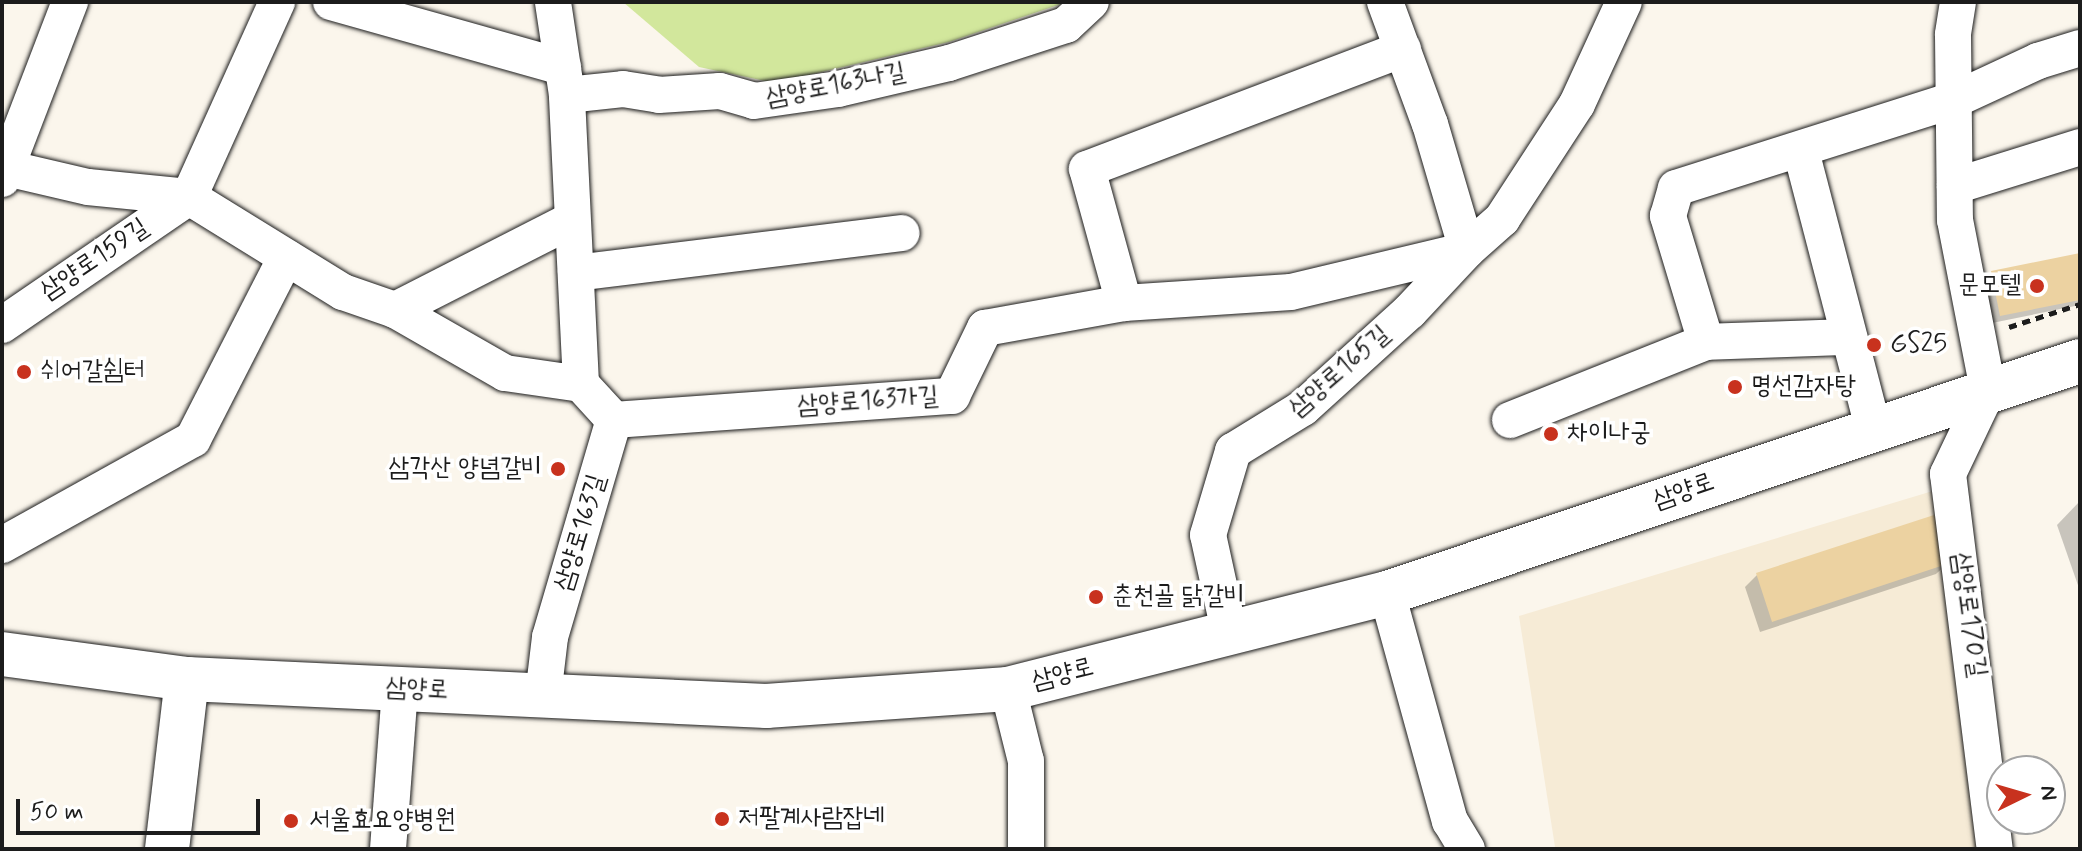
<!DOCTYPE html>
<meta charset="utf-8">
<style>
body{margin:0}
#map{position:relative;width:2082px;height:851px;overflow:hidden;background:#fbf6ec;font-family:Mynerve,"Poor Story",sans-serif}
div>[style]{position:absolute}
.built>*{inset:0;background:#f6ebd6}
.green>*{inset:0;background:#d2e79c}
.shadow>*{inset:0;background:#0003}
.building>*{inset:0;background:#ecd2a1}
.path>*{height:5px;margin-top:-2.5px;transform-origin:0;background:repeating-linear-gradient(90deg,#1c1c1c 0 8px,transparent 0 14px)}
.roads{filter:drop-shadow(0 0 2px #1c1c1c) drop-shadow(0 0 2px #1c1c1c)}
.street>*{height:36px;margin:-18px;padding:0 18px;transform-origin:18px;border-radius:18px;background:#fff}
.secondary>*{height:44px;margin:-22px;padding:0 22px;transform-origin:22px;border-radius:22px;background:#fff}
.dots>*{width:22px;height:22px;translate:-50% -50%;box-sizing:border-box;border:4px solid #fff;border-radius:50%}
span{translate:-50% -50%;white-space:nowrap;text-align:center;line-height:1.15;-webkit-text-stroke:7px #fff;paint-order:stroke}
.street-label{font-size:26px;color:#1c1c1c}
.poi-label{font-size:26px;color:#1c1c1c}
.right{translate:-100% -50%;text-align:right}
.left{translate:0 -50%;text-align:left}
.frame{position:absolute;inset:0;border:4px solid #1c1c1c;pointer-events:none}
.north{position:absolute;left:1986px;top:755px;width:80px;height:80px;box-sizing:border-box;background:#fff;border:2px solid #a4a4a4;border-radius:50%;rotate:85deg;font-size:22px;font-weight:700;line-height:32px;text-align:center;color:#1c1c1c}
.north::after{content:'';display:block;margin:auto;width:28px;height:36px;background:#c8321e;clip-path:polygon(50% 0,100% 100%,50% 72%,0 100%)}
.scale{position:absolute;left:16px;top:799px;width:244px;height:36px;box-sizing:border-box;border:4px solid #1c1c1c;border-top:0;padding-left:10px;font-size:24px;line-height:28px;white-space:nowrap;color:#1c1c1c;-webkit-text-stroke:6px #fff;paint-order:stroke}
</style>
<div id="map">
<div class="built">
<i style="clip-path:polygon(1936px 490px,1980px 849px,1555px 847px,1519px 616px)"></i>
</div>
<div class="green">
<i style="clip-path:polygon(623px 2px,1067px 2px,949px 42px,775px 83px,699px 67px)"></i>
</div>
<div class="shadow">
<i style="clip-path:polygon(2080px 255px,2080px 305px,1992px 323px,1984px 281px,1992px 273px)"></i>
<i style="clip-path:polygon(2080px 501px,2080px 591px,2057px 525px)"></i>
<i style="clip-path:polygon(1948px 563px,1936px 574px,1760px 632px,1745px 587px,1757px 575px)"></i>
</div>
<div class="building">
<i style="clip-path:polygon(2080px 253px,2080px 300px,2000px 316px,1991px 271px)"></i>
<i style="clip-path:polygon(1934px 515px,1950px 563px,1772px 622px,1756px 573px)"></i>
</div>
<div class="path">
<i style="left:2009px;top:327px;width:75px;rotate:-17.9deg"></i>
</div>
<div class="roads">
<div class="street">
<i style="left:331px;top:2px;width:241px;rotate:15.7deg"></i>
<i style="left:1385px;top:2px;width:130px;rotate:69.8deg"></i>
<i style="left:1430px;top:124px;width:131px;rotate:73.6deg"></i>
<i style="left:1467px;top:250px;width:47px;rotate:-41.5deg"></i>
<i style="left:1502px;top:219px;width:137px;rotate:-56.9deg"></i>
<i style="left:1577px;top:104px;width:112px;rotate:-65.3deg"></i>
<i style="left:1958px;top:2px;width:33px;rotate:99deg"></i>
<i style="left:1953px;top:35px;width:185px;rotate:89.4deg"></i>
<i style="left:1955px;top:220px;width:173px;rotate:79deg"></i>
<i style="left:1988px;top:390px;width:93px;rotate:115.5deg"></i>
<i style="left:1948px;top:474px;width:378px;rotate:82.9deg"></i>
<i style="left:567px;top:95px;width:56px;rotate:-6.1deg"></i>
<i style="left:623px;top:89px;width:36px;rotate:9deg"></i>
<i style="left:659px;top:95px;width:61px;rotate:-3.8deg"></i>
<i style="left:720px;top:91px;width:35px;rotate:16deg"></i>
<i style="left:754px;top:101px;width:85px;rotate:-8.1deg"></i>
<i style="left:838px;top:89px;width:114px;rotate:-13.2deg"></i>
<i style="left:949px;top:63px;width:123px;rotate:-18deg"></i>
<i style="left:1066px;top:25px;width:34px;rotate:-43deg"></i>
<i style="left:1801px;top:151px;width:285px;rotate:75.4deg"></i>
<i style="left:2px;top:167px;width:88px;rotate:13.1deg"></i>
<i style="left:88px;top:187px;width:101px;rotate:5.7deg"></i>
<i style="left:189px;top:197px;width:181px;rotate:31.7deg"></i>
<i style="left:343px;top:292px;width:55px;rotate:19.1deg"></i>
<i style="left:395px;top:310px;width:127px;rotate:29.8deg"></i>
<i style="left:505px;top:373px;width:77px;rotate:8.2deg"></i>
<i style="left:2px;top:179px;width:190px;rotate:-69deg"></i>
<i style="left:1955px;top:186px;width:131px;rotate:-17.3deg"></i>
<i style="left:189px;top:197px;width:214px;rotate:-65.7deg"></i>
<i style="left:576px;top:273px;width:328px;rotate:-7deg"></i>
<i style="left:1124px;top:303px;width:139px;rotate:-105.4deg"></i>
<i style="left:1087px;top:169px;width:338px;rotate:-20.8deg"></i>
<i style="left:395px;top:310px;width:196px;rotate:-27deg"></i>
<i style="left:2px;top:325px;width:227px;rotate:-34.4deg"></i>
<i style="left:1846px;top:337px;width:140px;rotate:178deg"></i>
<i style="left:1706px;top:342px;width:132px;rotate:-106.8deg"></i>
<i style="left:1668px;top:216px;width:29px;rotate:-74deg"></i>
<i style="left:1676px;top:188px;width:292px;rotate:-17.6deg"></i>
<i style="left:1954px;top:100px;width:93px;rotate:-24.9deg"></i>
<i style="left:2038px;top:61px;width:44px;rotate:-17.2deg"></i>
<i style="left:614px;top:420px;width:339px;rotate:-4.1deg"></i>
<i style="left:952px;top:396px;width:76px;rotate:-64.1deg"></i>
<i style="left:985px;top:328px;width:141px;rotate:-10.2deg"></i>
<i style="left:1124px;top:303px;width:167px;rotate:-3.8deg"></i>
<i style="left:1291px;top:292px;width:181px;rotate:-13.4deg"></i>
<i style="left:1510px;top:420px;width:211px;rotate:-21.7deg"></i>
<i style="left:2px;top:545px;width:218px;rotate:-29deg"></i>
<i style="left:193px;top:439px;width:204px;rotate:-62.9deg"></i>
<i style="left:1387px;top:593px;width:237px;rotate:74.6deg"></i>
<i style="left:1450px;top:821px;width:33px;rotate:59deg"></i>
<i style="left:1229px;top:631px;width:98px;rotate:-102.3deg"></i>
<i style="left:1208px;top:535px;width:88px;rotate:-73.4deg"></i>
<i style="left:1233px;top:451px;width:82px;rotate:-31.6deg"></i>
<i style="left:1303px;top:408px;width:144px;rotate:-42.2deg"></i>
<i style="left:1410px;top:311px;width:83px;rotate:-46.9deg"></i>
<i style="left:1008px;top:689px;width:74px;rotate:76deg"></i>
<i style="left:1026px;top:761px;width:88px;rotate:90deg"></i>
<i style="left:543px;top:696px;width:59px;rotate:-83.2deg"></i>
<i style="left:550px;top:637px;width:226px;rotate:-73.6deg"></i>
<i style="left:614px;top:420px;width:49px;rotate:-132.5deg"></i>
<i style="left:581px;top:384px;width:289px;rotate:-92.8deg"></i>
<i style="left:567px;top:95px;width:94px;rotate:-98.6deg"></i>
<i style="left:388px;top:849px;width:160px;rotate:-85.7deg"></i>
</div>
<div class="secondary">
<i style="left:2px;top:654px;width:187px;rotate:7.7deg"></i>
<i style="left:187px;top:679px;width:580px;rotate:2.67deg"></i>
<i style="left:766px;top:706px;width:243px;rotate:-4deg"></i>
<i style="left:1008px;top:689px;width:391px;rotate:-14.2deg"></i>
<i style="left:1387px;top:593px;width:731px;rotate:-18.51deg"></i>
<i style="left:167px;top:849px;width:171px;rotate:-83.3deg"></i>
</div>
</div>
<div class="dots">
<i style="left:2037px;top:286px;background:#c8321e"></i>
<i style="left:1874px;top:345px;background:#c8321e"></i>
<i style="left:24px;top:372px;background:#c8321e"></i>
<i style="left:1735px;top:387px;background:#c8321e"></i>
<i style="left:1551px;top:434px;background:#c8321e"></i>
<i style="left:558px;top:469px;background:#c8321e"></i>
<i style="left:1096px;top:597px;background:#c8321e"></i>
<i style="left:722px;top:819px;background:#c8321e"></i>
<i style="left:291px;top:821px;background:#c8321e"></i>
</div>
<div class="street-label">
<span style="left:836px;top:86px;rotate:-11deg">삼양로163나길</span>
<span style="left:95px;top:260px;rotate:-34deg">삼양로159길</span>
<span style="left:1340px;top:372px;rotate:-41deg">삼양로165길</span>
<span style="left:868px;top:402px;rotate:-4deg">삼양로163가길</span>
<span style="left:1684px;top:492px;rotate:-19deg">삼양로</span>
<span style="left:581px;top:533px;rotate:-73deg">삼양로163길</span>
<span style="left:1968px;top:615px;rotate:82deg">삼양로170길</span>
<span style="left:1063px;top:675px;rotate:-14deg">삼양로</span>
<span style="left:417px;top:690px;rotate:3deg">삼양로</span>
</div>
<div class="poi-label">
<span class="right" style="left:2021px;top:286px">문모텔</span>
<span class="left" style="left:1890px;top:345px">GS25</span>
<span class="left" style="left:40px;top:372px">쉬어갈쉼터</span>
<span class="left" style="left:1751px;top:387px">명선감자탕</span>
<span class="left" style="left:1567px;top:434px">차이나궁</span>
<span class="right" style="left:542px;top:469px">삼각산 양념갈비</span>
<span class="left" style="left:1112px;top:597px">춘천골 닭갈비</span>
<span class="left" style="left:738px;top:819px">저팔계사람잡네</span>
<span class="left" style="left:309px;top:821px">서울효요양병원</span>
</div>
<div class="frame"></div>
<div class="north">N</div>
<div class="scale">50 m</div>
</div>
